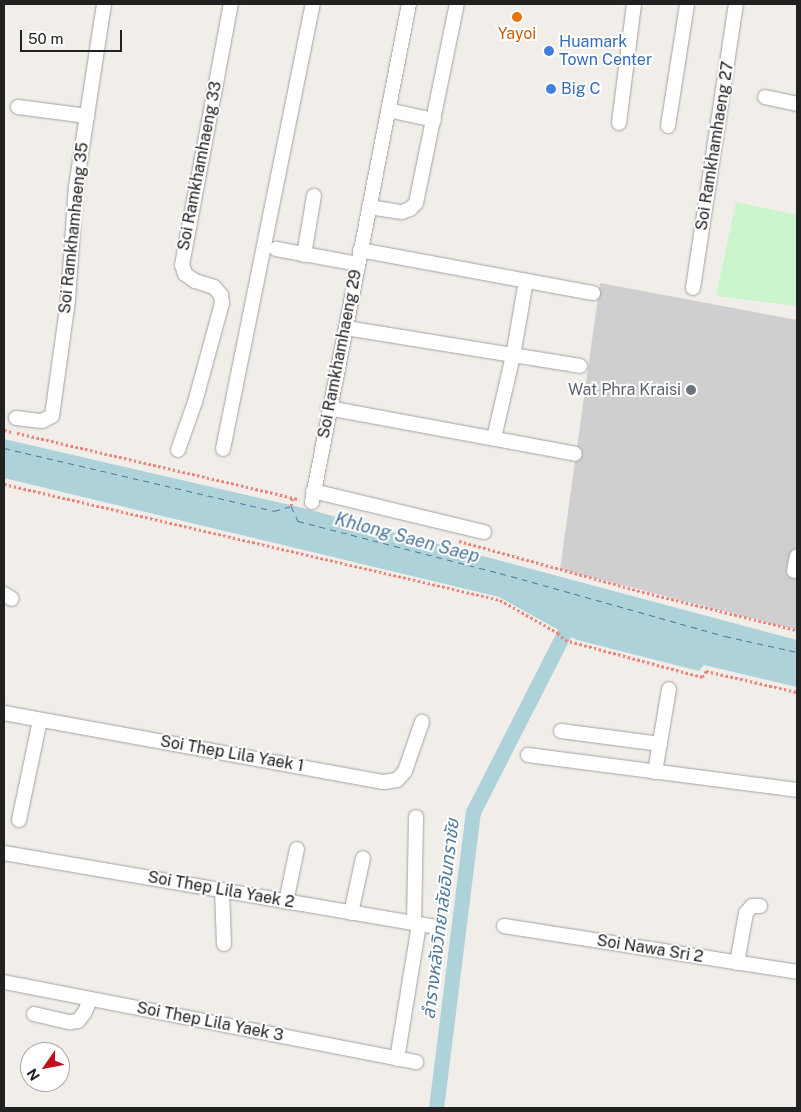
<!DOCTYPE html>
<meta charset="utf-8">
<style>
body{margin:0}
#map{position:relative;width:801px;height:1112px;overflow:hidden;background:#f1eee9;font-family:"Public Sans","Noto Sans Thai",sans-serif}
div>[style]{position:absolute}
.religious>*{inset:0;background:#cfcfcf}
.park>*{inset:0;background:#cbf5cc}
.water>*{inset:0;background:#add2da}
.canal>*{height:15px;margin:-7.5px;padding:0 7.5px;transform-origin:7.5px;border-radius:7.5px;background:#add2da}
.ferry>*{height:1px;margin-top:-0.5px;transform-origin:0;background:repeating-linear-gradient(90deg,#4e789a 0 6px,transparent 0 11px)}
.path>*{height:2.5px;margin-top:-1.25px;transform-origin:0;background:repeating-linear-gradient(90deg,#ee837c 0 2.5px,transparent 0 5px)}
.roads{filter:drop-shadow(0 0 1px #a2a2a2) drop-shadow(0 0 1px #a2a2a2)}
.minor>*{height:14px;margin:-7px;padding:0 7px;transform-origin:7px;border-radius:7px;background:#fff}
.dots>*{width:14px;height:14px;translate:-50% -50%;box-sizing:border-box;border:2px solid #fff;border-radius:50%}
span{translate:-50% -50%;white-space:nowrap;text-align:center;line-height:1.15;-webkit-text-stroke:4px #fff;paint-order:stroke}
.food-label{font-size:16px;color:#c56008}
.shop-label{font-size:16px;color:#366cbe}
.left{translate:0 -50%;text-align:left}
.street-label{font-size:16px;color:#212121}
.worship-label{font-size:16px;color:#5b616d}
.right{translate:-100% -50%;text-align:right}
.water-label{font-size:18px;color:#4e789a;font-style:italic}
.frame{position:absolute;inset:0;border:5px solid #212121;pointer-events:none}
.north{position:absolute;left:20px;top:1042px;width:50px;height:50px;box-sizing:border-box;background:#fff;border:1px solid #a6a6a6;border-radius:50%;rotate:237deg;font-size:14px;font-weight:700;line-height:20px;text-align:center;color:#212121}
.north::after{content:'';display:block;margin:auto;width:18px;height:22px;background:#c0121b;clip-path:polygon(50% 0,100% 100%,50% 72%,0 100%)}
.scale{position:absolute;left:20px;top:30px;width:102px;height:22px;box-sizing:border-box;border:2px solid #212121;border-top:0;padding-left:6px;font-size:15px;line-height:18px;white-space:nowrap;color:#212121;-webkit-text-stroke:4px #fff;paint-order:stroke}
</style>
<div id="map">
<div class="religious">
<i style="clip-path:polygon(600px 283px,797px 320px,797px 630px,560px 569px)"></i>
</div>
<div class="park">
<i style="clip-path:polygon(736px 202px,797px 215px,797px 306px,716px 296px)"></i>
</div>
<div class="water">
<i style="clip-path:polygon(4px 439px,303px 508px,797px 640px,797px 687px,704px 665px,699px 671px,577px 640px,499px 597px,4px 478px)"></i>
</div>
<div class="canal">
<i style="left:436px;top:1108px;width:298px;rotate:-82.9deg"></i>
<i style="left:473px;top:812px;width:220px;rotate:-63deg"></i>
</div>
<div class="ferry">
<i style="left:4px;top:448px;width:277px;rotate:13.1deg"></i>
<i style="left:274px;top:511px;width:18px;rotate:-16deg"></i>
<i style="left:291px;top:506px;width:17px;rotate:65deg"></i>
<i style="left:298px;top:521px;width:220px;rotate:14.5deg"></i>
<i style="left:511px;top:576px;width:222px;rotate:15.7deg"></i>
<i style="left:725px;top:636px;width:74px;rotate:12.5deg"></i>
</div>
<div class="path">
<i style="left:4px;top:430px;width:8px;rotate:14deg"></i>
<i style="left:17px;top:433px;width:290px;rotate:13.2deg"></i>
<i style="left:4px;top:484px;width:509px;rotate:13.16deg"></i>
<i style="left:500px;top:600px;width:67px;rotate:29.6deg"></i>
<i style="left:558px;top:633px;width:10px;rotate:45deg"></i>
<i style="left:565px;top:640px;width:142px;rotate:15.1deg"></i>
<i style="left:702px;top:677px;width:7px;rotate:-56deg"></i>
<i style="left:706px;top:671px;width:93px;rotate:13deg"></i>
<i style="left:291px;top:506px;width:8px;rotate:-83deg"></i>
<i style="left:459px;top:541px;width:195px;rotate:15.5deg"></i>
<i style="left:647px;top:593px;width:154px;rotate:13.9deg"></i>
</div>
<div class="roads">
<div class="minor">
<i style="left:765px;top:97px;width:33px;rotate:12deg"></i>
<i style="left:18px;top:107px;width:70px;rotate:7.4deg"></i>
<i style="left:388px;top:110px;width:47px;rotate:12.3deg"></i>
<i style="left:619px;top:123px;width:120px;rotate:-82.8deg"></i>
<i style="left:668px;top:126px;width:123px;rotate:-81.1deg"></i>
<i style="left:369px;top:207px;width:33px;rotate:9deg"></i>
<i style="left:402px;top:212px;width:9px;rotate:-21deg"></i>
<i style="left:410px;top:209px;width:8px;rotate:-45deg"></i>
<i style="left:416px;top:203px;width:203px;rotate:-78.4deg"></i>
<i style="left:276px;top:249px;width:83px;rotate:10.4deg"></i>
<i style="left:360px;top:250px;width:237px;rotate:10.5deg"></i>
<i style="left:304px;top:255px;width:60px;rotate:-80.4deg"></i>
<i style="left:693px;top:288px;width:287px;rotate:-81.4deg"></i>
<i style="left:346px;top:328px;width:237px;rotate:9.2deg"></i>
<i style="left:328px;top:408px;width:251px;rotate:10.5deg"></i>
<i style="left:16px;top:418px;width:26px;rotate:7deg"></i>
<i style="left:42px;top:421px;width:11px;rotate:-27deg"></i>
<i style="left:52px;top:416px;width:117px;rotate:-82.1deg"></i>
<i style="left:68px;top:300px;width:113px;rotate:-86deg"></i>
<i style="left:76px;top:187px;width:185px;rotate:-81.3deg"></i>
<i style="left:494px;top:438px;width:84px;rotate:-77deg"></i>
<i style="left:513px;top:356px;width:76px;rotate:-80.2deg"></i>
<i style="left:223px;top:449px;width:454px;rotate:-78.6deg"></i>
<i style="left:178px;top:450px;width:51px;rotate:-70.5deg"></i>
<i style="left:195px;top:402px;width:103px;rotate:-74.7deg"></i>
<i style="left:222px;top:303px;width:8px;rotate:-97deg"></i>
<i style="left:221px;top:295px;width:11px;rotate:-131deg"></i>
<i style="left:214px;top:287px;width:20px;rotate:-162deg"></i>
<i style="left:195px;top:281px;width:12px;rotate:-145deg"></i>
<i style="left:185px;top:274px;width:9px;rotate:-108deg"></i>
<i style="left:182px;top:265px;width:266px;rotate:-79.4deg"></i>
<i style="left:313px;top:491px;width:176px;rotate:13.5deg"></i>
<i style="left:312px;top:502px;width:507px;rotate:-78.98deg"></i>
<i style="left:794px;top:571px;width:15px;rotate:-79deg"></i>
<i style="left:4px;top:594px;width:9px;rotate:32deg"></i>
<i style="left:4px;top:713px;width:386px;rotate:10.3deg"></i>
<i style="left:384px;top:782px;width:13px;rotate:-9deg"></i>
<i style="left:397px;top:780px;width:12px;rotate:-48deg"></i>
<i style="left:405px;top:771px;width:52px;rotate:-70.9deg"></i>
<i style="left:561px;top:731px;width:100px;rotate:7.5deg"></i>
<i style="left:528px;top:755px;width:271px;rotate:7.4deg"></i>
<i style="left:655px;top:772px;width:84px;rotate:-80.4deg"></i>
<i style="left:19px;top:820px;width:102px;rotate:-78.1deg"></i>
<i style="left:4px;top:853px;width:441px;rotate:9.7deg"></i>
<i style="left:222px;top:890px;width:54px;rotate:87.9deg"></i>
<i style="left:286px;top:902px;width:54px;rotate:-78.3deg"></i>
<i style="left:351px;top:913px;width:56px;rotate:-77.7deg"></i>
<i style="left:414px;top:923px;width:106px;rotate:-88.9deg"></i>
<i style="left:504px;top:926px;width:297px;rotate:8.9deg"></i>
<i style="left:737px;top:963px;width:51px;rotate:-79.8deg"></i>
<i style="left:746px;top:913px;width:9px;rotate:-49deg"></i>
<i style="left:752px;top:906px;width:8px"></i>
<i style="left:4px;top:982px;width:420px;rotate:11deg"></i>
<i style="left:34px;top:1014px;width:37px;rotate:13deg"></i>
<i style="left:70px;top:1022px;width:8px;rotate:-7deg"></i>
<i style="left:78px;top:1021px;width:11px;rotate:-52deg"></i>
<i style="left:85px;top:1012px;width:14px;rotate:-69deg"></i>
<i style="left:397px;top:1059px;width:137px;rotate:-80.7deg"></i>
</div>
</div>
<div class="dots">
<i style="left:517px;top:17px;background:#e8710a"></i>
<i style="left:549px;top:51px;background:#3f7fe0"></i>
<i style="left:551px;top:89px;background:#3f7fe0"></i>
<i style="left:691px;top:390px;background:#6b7280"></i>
</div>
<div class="food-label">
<span style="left:517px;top:34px">Yayoi</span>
</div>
<div class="shop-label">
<span class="left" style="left:559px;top:51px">Huamark<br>Town Center</span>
<span class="left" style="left:561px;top:89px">Big C</span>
</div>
<div class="street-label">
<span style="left:715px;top:146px;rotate:-81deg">Soi Ramkhamhaeng 27</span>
<span style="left:200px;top:166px;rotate:-79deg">Soi Ramkhamhaeng 33</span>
<span style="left:74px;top:228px;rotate:-84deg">Soi Ramkhamhaeng 35</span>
<span style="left:340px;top:354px;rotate:-79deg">Soi Ramkhamhaeng 29</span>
<span style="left:232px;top:754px;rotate:10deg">Soi Thep Lila Yaek 1</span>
<span style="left:221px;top:890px;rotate:10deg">Soi Thep Lila Yaek 2</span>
<span style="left:650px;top:949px;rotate:9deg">Soi Nawa Sri 2</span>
<span style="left:210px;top:1022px;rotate:11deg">Soi Thep Lila Yaek 3</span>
</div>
<div class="worship-label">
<span class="right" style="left:681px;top:390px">Wat Phra Kraisi</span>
</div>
<div class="water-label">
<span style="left:407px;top:538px;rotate:15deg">Khlong Saen Saep</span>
<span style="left:441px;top:919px;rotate:-83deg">ลำรางหลังวิทยาลัยอินทราชัย</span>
</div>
<div class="frame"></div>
<div class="north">N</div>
<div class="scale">50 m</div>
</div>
